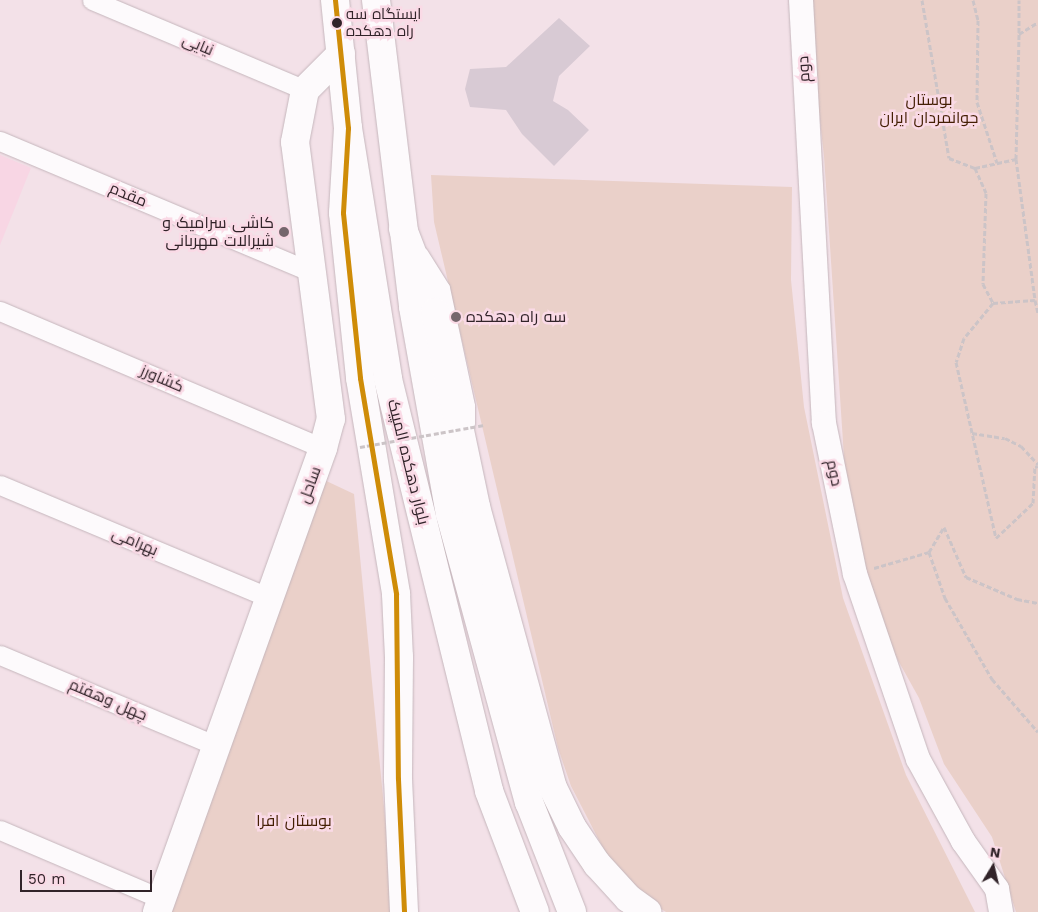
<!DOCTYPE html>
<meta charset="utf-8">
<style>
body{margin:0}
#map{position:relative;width:1038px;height:912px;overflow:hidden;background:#f3e1e8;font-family:"Work Sans",Cairo,sans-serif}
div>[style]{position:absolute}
.built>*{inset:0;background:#f8d6e4}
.green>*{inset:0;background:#ead0c9}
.building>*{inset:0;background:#d8cad4}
.path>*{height:3px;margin-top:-1.5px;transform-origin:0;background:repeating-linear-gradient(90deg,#ccc4c7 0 5px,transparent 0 7.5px)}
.roads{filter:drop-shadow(0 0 1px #c5b6bc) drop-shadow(0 0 1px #c5b6bc)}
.service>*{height:10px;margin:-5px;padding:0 5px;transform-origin:5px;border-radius:5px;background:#fdfafc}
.minor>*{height:19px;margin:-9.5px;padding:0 9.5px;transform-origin:9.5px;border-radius:9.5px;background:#fdfafc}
.tertiary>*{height:24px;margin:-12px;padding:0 12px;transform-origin:12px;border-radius:12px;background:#fdfafc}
.secondary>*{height:28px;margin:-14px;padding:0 14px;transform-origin:14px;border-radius:14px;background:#fdfafc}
.trunk>*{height:28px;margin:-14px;padding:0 14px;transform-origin:14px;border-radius:14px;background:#fdfafc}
.path-bridge>*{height:3px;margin-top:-1.5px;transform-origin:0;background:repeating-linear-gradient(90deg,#ccc4c7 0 5px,transparent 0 7.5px)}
.bus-1>*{height:5px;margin:-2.5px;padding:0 2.5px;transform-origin:2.5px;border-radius:2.5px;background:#cf8c08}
.dots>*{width:14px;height:14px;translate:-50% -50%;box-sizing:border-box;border:2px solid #fadae6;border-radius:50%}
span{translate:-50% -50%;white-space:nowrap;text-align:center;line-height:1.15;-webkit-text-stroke:5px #fadae6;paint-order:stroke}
.bus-label{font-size:15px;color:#312329}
.left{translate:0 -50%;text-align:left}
.street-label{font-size:16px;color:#312329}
.park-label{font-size:16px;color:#441f04}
.poi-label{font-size:16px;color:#312329}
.right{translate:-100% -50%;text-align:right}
.north{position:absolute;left:968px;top:842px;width:50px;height:50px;-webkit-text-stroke:4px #fadae6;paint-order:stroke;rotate:9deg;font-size:14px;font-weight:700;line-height:20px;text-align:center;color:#312329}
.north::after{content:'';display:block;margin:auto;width:18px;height:22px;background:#312329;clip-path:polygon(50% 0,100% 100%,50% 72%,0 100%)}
.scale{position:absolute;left:20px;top:870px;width:132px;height:22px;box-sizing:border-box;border:2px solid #312329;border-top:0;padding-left:6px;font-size:15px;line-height:18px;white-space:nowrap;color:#312329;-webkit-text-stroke:4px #fadae6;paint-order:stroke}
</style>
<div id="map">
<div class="built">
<i style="clip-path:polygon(0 155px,31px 168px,0 245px)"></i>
</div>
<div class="green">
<i style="clip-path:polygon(812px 0,1038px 0,1038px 912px,1016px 912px,992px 837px,944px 764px,919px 698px,880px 628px,860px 563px,845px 472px,824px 156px,811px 41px)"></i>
<i style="clip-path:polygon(431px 175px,792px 187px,791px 280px,804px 407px,843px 598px,906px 775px,975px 912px,666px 912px,640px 896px,604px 850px,571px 786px,558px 748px,434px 222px)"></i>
<i style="clip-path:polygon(320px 478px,354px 494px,394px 912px,166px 912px)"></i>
</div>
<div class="building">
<i style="clip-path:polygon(559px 18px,590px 46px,559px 76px,553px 101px,568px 110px,589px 130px,554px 166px,522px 134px,506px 110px,470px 107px,465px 89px,470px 69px,506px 67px)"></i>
</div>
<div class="path">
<i style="left:922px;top:0;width:160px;rotate:80.3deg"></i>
<i style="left:949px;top:158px;width:28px;rotate:21deg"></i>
<i style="left:975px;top:168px;width:27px;rotate:66deg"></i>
<i style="left:986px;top:193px;width:91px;rotate:91.9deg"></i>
<i style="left:983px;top:284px;width:21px;rotate:62deg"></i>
<i style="left:993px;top:303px;width:42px;rotate:-4.1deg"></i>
<i style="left:1035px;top:300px;width:13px;rotate:77deg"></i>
<i style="left:973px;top:0;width:21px;rotate:76deg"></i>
<i style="left:978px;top:20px;width:82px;rotate:90.7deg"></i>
<i style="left:977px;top:102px;width:64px;rotate:71.8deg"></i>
<i style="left:1019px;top:33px;width:33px;rotate:-90deg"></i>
<i style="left:1016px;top:159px;width:125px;rotate:-88.6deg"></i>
<i style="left:1019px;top:34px;width:22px;rotate:-32deg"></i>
<i style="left:975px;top:168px;width:42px;rotate:-12.4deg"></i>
<i style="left:1016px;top:159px;width:142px;rotate:82.3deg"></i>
<i style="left:993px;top:303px;width:45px;rotate:129.6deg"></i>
<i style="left:964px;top:338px;width:25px;rotate:108deg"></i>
<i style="left:956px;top:362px;width:180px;rotate:77.2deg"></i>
<i style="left:996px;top:538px;width:51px;rotate:-43.4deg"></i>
<i style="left:1033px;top:503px;width:36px;rotate:-87deg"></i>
<i style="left:1035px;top:467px;width:3px;rotate:-18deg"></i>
<i style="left:972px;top:433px;width:33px;rotate:9deg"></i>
<i style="left:1005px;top:438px;width:18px;rotate:27deg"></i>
<i style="left:1021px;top:446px;width:25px;rotate:47deg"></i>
<i style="left:929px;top:552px;width:29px;rotate:-59deg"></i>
<i style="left:944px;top:527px;width:55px;rotate:66.3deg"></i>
<i style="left:966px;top:577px;width:56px;rotate:23.3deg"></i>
<i style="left:1017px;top:599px;width:21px;rotate:11deg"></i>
<i style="left:874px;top:568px;width:57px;rotate:-16.2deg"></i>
<i style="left:929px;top:552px;width:49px;rotate:70.8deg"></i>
<i style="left:945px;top:598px;width:94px;rotate:59.9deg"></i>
<i style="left:992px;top:679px;width:70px;rotate:49deg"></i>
</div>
<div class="roads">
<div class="service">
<i style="left:423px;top:253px;width:41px;rotate:57.8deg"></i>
<i style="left:445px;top:288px;width:121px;rotate:78deg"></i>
<i style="left:470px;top:406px;width:18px;rotate:90deg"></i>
</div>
<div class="minor">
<i style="left:92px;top:0;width:231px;rotate:22.9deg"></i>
<i style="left:0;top:141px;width:336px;rotate:22.8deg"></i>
<i style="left:0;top:311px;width:351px;rotate:23deg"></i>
<i style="left:0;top:485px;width:293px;rotate:22.7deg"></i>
<i style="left:0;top:655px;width:234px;rotate:22.8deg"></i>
<i style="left:0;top:830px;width:176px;rotate:23.1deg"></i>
</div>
<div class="tertiary">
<i style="left:801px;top:0;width:424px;rotate:86.9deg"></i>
<i style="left:824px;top:423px;width:154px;rotate:78.4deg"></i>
<i style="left:855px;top:574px;width:195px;rotate:71.2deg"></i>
<i style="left:918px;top:759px;width:94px;rotate:61.2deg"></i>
<i style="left:963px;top:841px;width:59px;rotate:54.7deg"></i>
<i style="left:997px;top:889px;width:23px;rotate:80deg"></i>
</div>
<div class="secondary">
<i style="left:335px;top:0;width:129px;rotate:84.2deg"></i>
<i style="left:348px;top:128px;width:254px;rotate:80.9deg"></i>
<i style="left:388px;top:379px;width:424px;rotate:76.2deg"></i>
<i style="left:489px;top:791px;width:129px;rotate:69.2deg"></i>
<i style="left:376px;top:0;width:309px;rotate:83.1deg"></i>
<i style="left:413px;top:307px;width:210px;rotate:79.9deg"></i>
<i style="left:450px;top:514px;width:299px;rotate:74.7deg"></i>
<i style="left:529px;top:802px;width:118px;rotate:68.6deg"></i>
<i style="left:157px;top:912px;width:493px;rotate:-70.3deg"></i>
<i style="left:323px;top:448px;width:30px;rotate:-75deg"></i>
<i style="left:331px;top:419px;width:279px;rotate:-97.4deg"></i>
<i style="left:295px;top:142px;width:53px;rotate:-79.1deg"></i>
<i style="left:305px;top:90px;width:51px;rotate:-45deg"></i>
</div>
<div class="trunk">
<i style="left:348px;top:128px;width:85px;rotate:93.4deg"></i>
<i style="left:343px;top:213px;width:166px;rotate:84.1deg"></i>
<i style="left:360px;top:378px;width:219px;rotate:80.5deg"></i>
<i style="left:396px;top:594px;width:63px;rotate:87.3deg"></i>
<i style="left:399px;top:657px;width:122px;rotate:90.5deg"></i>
<i style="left:398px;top:779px;width:133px;rotate:87.4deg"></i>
<i style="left:403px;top:229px;width:89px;rotate:68.9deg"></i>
<i style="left:435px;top:312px;width:199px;rotate:78.1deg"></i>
<i style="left:476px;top:507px;width:291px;rotate:74.7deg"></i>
<i style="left:553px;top:788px;width:43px;rotate:64deg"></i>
<i style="left:572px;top:827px;width:45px;rotate:56deg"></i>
<i style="left:597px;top:864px;width:46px;rotate:47.6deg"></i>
<i style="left:628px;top:898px;width:24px;rotate:36deg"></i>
</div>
</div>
<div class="path-bridge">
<i style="left:360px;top:447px;width:126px;rotate:-10.1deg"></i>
</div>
<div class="bus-1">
<i style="left:335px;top:0;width:129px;rotate:84.2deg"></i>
<i style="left:348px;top:128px;width:85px;rotate:93.4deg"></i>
<i style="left:343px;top:213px;width:166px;rotate:84.1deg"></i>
<i style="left:360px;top:378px;width:219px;rotate:80.5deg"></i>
<i style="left:396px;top:594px;width:185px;rotate:89.4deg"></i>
<i style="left:398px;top:779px;width:133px;rotate:87.4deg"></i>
</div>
<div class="dots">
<i style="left:337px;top:23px;background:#312329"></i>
<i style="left:284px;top:232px;background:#75666c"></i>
<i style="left:456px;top:317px;background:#75666c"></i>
</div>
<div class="bus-label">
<span class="left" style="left:346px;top:23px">ایستگاه سه<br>راه دهکده</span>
</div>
<div class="street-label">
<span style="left:198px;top:45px;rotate:23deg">نیایی</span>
<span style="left:804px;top:69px;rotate:-93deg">دوم</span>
<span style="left:128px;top:195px;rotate:23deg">مقدم</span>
<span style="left:162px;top:379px;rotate:23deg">کشاورز</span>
<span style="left:408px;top:462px;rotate:76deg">بلوار دهکده المپیک</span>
<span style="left:834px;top:473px;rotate:78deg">دوم</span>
<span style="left:310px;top:485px;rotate:-70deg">ساحل</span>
<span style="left:135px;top:542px;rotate:23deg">بهرامی</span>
<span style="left:108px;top:700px;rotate:23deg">چهل وهفتم</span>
</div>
<div class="park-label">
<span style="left:929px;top:109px">بوستان<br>جوانمردان ایران</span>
<span style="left:294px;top:821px">بوستان افرا</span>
</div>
<div class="poi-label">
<span class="right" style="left:274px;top:232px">کاشی سرامیک و<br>شیرالات مهربانی</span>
<span class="left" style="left:466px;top:317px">سه راه دهکده</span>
</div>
<div class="north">N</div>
<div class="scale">50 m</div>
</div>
